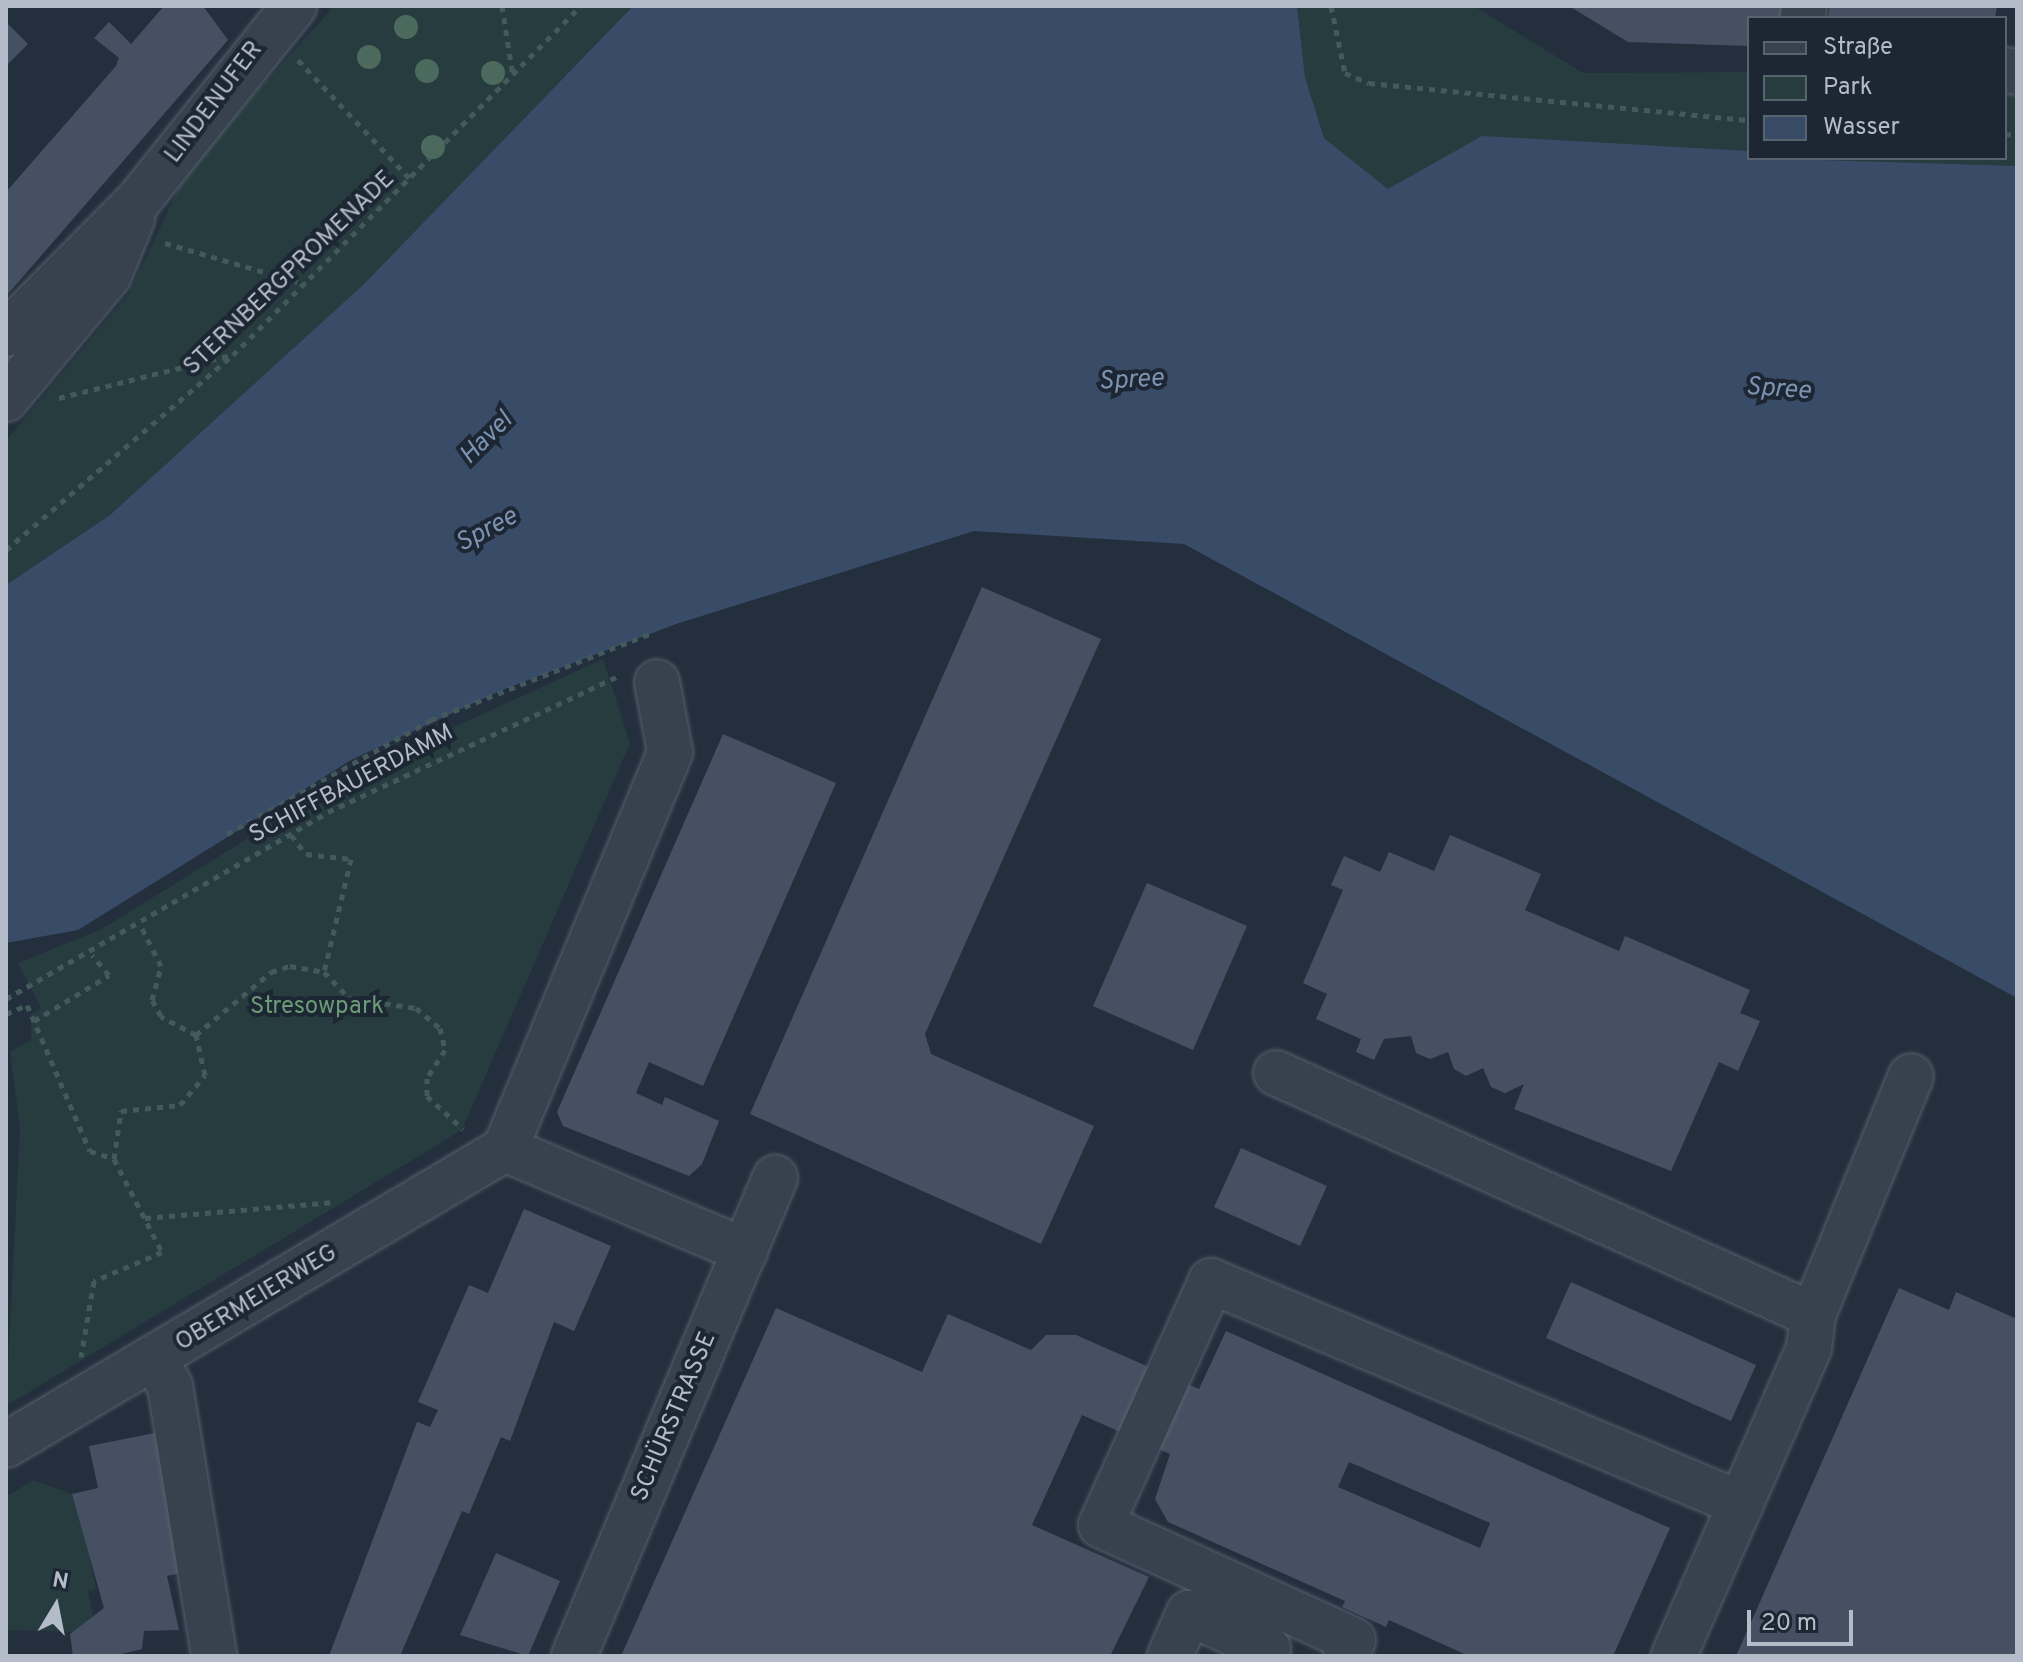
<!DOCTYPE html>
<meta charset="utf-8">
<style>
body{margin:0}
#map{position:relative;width:2023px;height:1662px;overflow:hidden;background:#242f3e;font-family:Overpass,sans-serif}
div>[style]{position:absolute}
.green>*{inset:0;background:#263c3f}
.water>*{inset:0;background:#394c67}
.building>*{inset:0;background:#455162}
.path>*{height:5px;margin-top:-2.5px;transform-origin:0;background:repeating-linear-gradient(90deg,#44595c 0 6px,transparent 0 12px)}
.roads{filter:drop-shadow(0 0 2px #565f6c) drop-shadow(0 0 2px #565f6c)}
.minor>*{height:44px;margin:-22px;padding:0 22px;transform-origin:22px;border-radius:22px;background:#38414e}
.trees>*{width:24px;height:24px;margin:-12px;border-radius:50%;background:#4b6a5d}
span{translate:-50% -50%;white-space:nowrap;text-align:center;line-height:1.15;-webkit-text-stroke:8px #1d2633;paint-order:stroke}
.street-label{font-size:24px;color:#b4bcc9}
.park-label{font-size:24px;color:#6b9a76}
.water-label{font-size:26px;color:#7c92b1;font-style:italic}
.frame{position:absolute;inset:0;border:8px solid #b4bcc9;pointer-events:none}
.legend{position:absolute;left:1747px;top:16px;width:260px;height:144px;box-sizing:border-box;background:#1d2633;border:2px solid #59626f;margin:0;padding:10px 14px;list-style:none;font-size:24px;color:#b4bcc9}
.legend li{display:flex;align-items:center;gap:16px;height:40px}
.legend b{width:40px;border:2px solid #59626f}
.north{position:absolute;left:16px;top:1566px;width:80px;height:80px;-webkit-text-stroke:6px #1d2633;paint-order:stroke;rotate:10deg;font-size:22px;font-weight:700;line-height:32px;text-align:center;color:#b4bcc9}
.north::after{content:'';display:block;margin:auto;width:28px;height:36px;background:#b4bcc9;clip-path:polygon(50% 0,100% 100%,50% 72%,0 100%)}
.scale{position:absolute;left:1747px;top:1610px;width:106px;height:36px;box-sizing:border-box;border:4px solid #b4bcc9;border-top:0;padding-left:10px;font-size:24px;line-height:28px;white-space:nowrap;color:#b4bcc9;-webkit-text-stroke:6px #1d2633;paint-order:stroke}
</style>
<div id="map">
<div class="green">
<i style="clip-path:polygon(334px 6px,633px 6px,364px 284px,110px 515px,6px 585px,6px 441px,129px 293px,189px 166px)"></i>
<i style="clip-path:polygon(1297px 6px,1474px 6px,1583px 73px,1749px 72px,1749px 158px,2005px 158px,2005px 90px,2017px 91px,2017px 244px,1388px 189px,1324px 138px,1305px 77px)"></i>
<i style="clip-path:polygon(603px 659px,630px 743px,462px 1130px,6px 1406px,20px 1128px,10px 1052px,31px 1040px,31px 1014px,41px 1008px,18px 963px,102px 929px,298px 807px,428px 739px)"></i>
<i style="clip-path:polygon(33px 1480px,72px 1494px,84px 1530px,96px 1589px,88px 1591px,93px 1616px,80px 1632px,6px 1630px,6px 1497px)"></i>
</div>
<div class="water">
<i style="clip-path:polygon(633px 6px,1297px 6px,1305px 77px,1324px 138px,1388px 189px,1482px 136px,1749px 151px,1749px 158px,2017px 166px,2017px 998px,1184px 544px,974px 531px,676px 624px,502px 690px,351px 760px,78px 930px,6px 943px,6px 585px,110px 515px,364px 284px)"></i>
</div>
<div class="building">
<i style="clip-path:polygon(164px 6px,203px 6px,228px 40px,8px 294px,6px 192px,116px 66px,119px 58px,94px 38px,109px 22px,131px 44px)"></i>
<i style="clip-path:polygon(1569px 6px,1783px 6px,1783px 18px,1749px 18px,1749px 46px,1628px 42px)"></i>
<i style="clip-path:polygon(1830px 6px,1997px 6px,1995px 18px,1828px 18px)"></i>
<i style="clip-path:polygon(6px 22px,28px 44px,6px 66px)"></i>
<i style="clip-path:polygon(982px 587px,1101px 639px,925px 1034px,931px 1054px,1094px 1126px,1041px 1244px,750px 1114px)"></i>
<i style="clip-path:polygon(723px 734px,836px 783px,703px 1086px,649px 1062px,636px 1093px,662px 1105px,665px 1097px,719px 1121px,702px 1164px,689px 1176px,563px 1126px,557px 1112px)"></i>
<i style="clip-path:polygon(1450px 835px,1541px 874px,1525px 910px,1619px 951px,1625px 936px,1750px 990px,1740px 1013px,1760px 1021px,1738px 1071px,1719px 1062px,1671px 1171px,1514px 1109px,1524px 1084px,1505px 1093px,1491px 1087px,1483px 1068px,1466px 1076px,1454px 1069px,1448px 1052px,1430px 1059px,1416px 1053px,1411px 1036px,1384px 1039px,1374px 1060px,1356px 1052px,1361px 1039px,1316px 1019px,1327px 994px,1303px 983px,1343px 890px,1331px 885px,1344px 856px,1380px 872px,1389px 852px,1434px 871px)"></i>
<i style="clip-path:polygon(1147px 883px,1247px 926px,1193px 1050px,1093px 1006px)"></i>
<i style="clip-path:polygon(1241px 1148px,1327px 1186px,1300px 1246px,1214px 1207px)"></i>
<i style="clip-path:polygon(524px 1209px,611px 1246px,574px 1331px,554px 1322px,510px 1441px,501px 1437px,469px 1514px,462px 1511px,400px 1656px,329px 1656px,417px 1422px,430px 1427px,438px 1410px,418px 1402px,469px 1285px,488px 1293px)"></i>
<i style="clip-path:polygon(1571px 1282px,1756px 1365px,1731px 1421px,1546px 1338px)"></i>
<i style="clip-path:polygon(1899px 1288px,1949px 1310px,1956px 1292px,2017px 1319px,2017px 1656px,1736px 1656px)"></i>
<i style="clip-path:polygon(evenodd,776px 1308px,922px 1372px,948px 1314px,1031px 1350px,1046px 1335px,1076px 1335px,1199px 1389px,1226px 1331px,1670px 1528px,1613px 1656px,1469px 1656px,1389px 1620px,1386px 1627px,1342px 1607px,1345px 1601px,1168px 1522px,1155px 1499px,1170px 1454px,1082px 1415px,1032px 1525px,1149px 1577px,1110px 1656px,621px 1656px,776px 1308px,1349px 1462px,1490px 1523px,1480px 1548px,1338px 1487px,1349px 1462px)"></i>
<i style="clip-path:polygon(155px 1433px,185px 1572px,167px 1576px,179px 1630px,144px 1631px,142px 1649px,113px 1656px,73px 1656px,70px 1634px,104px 1608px,72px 1494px,98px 1488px,89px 1446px)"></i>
<i style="clip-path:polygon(496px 1553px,560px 1581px,528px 1656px,460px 1635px)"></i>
</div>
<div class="path">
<i style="left:502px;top:6px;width:71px;rotate:81.1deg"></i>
<i style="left:1331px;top:6px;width:68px;rotate:78.2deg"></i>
<i style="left:1345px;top:73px;width:26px;rotate:23deg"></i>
<i style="left:1369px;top:83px;width:382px;rotate:5.6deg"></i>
<i style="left:298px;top:60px;width:168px;rotate:46.7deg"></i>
<i style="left:2005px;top:134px;width:12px;rotate:5deg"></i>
<i style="left:165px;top:243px;width:146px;rotate:16.3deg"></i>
<i style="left:59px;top:398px;width:178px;rotate:-14deg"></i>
<i style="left:6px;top:550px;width:299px;rotate:-40.7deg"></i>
<i style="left:233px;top:355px;width:493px;rotate:-45.1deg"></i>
<i style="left:227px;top:834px;width:234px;rotate:-29.2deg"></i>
<i style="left:431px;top:720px;width:240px;rotate:-21.5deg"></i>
<i style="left:291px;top:835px;width:24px;rotate:52deg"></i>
<i style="left:306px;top:854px;width:45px;rotate:6.3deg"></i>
<i style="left:351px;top:859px;width:116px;rotate:103.4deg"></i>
<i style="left:6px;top:999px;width:372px;rotate:-30.1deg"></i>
<i style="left:328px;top:812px;width:323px;rotate:-25.1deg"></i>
<i style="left:6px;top:1014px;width:23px;rotate:-23deg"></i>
<i style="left:27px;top:1005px;width:159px;rotate:66.7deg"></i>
<i style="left:90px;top:1151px;width:25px;rotate:18deg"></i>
<i style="left:114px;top:1159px;width:105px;rotate:62.7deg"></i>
<i style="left:162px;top:1252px;width:74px;rotate:156.9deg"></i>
<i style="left:94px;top:1281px;width:77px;rotate:99.7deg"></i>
<i style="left:34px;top:1021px;width:88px;rotate:-31.5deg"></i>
<i style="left:109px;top:975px;width:26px;rotate:-130deg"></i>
<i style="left:196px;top:1035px;width:98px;rotate:-40deg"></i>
<i style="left:271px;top:972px;width:20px;rotate:-18deg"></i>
<i style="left:290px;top:966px;width:35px;rotate:10deg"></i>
<i style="left:324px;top:972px;width:36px;rotate:46deg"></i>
<i style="left:349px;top:998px;width:68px;rotate:8.5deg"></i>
<i style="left:416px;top:1008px;width:31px;rotate:40deg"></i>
<i style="left:440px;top:1028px;width:23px;rotate:77deg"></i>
<i style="left:445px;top:1050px;width:33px;rotate:123deg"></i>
<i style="left:427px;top:1078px;width:18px;rotate:90deg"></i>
<i style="left:427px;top:1096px;width:49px;rotate:42.5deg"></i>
<i style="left:114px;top:1159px;width:49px;rotate:-81.7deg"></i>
<i style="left:121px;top:1111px;width:59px;rotate:-5.8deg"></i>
<i style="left:180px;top:1105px;width:39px;rotate:-50deg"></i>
<i style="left:205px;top:1075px;width:41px;rotate:-102.7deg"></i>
<i style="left:196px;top:1035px;width:40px;rotate:-152deg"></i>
<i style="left:161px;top:1016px;width:18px;rotate:-119deg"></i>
<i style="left:152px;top:1000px;width:35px;rotate:-75deg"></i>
<i style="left:161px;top:966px;width:45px;rotate:-116.6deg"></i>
<i style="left:145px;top:1218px;width:191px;rotate:-4.8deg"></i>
</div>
<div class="roads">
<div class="minor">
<i style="left:1803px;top:18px;width:12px;rotate:-85deg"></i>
<i style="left:2005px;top:70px;width:12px;rotate:9deg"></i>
<i style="left:6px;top:334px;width:187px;rotate:-45.2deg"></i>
<i style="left:138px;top:201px;width:250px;rotate:-51.3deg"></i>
<i style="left:6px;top:399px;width:161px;rotate:-50.3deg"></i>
<i style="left:109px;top:275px;width:61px;rotate:-67.7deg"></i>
<i style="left:1276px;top:1073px;width:589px;rotate:24.26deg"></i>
<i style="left:1813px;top:1315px;width:33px;rotate:97deg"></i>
<i style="left:1809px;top:1348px;width:336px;rotate:113.7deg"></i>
<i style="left:505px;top:1149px;width:261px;rotate:23deg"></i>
<i style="left:1813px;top:1315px;width:258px;rotate:-67.7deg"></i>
<i style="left:155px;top:1360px;width:30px;rotate:60deg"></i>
<i style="left:170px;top:1386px;width:274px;rotate:80.7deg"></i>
<i style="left:6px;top:1445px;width:580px;rotate:-30.68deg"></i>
<i style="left:505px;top:1149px;width:430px;rotate:-67.4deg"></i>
<i style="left:670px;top:752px;width:71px;rotate:-100.5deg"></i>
<i style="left:574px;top:1656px;width:519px;rotate:-67.19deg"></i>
<i style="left:1170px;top:1656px;width:47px;rotate:-66.2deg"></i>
<i style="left:1189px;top:1613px;width:87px;rotate:24.5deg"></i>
<i style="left:1268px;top:1649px;width:8px;rotate:120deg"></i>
<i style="left:1346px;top:1656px;width:17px;rotate:-66deg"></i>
<i style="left:1353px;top:1640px;width:277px;rotate:-155.5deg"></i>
<i style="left:1101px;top:1525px;width:268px;rotate:-65.7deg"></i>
<i style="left:1211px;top:1281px;width:575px;rotate:22.82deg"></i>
</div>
</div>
<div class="trees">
<i style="left:406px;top:27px"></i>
<i style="left:369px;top:57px"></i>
<i style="left:427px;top:71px"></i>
<i style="left:493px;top:73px"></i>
<i style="left:433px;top:147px"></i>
</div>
<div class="street-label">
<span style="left:215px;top:103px;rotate:-53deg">LINDENUFER</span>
<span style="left:290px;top:274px;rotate:-44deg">STERNBERGPROMENADE</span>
<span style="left:352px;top:785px;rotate:-28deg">SCHIFFBAUERDAMM</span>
<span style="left:257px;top:1299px;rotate:-31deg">OBERMEIERWEG</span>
<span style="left:675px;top:1417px;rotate:-67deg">SCHÜRSTRASSE</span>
</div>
<div class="park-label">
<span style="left:317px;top:1008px">Stresowpark</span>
</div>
<div class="water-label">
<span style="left:1131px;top:381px;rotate:-3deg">Spree</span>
<span style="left:1778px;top:390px;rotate:4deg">Spree</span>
<span style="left:487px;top:439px;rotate:-45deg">Havel</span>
<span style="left:487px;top:531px;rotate:-28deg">Spree</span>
</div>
<div class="frame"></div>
<ul class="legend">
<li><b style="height:10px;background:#38414e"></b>Straße</li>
<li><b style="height:22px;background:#263c3f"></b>Park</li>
<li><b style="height:22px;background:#394c67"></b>Wasser</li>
</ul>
<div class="north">N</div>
<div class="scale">20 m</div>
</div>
